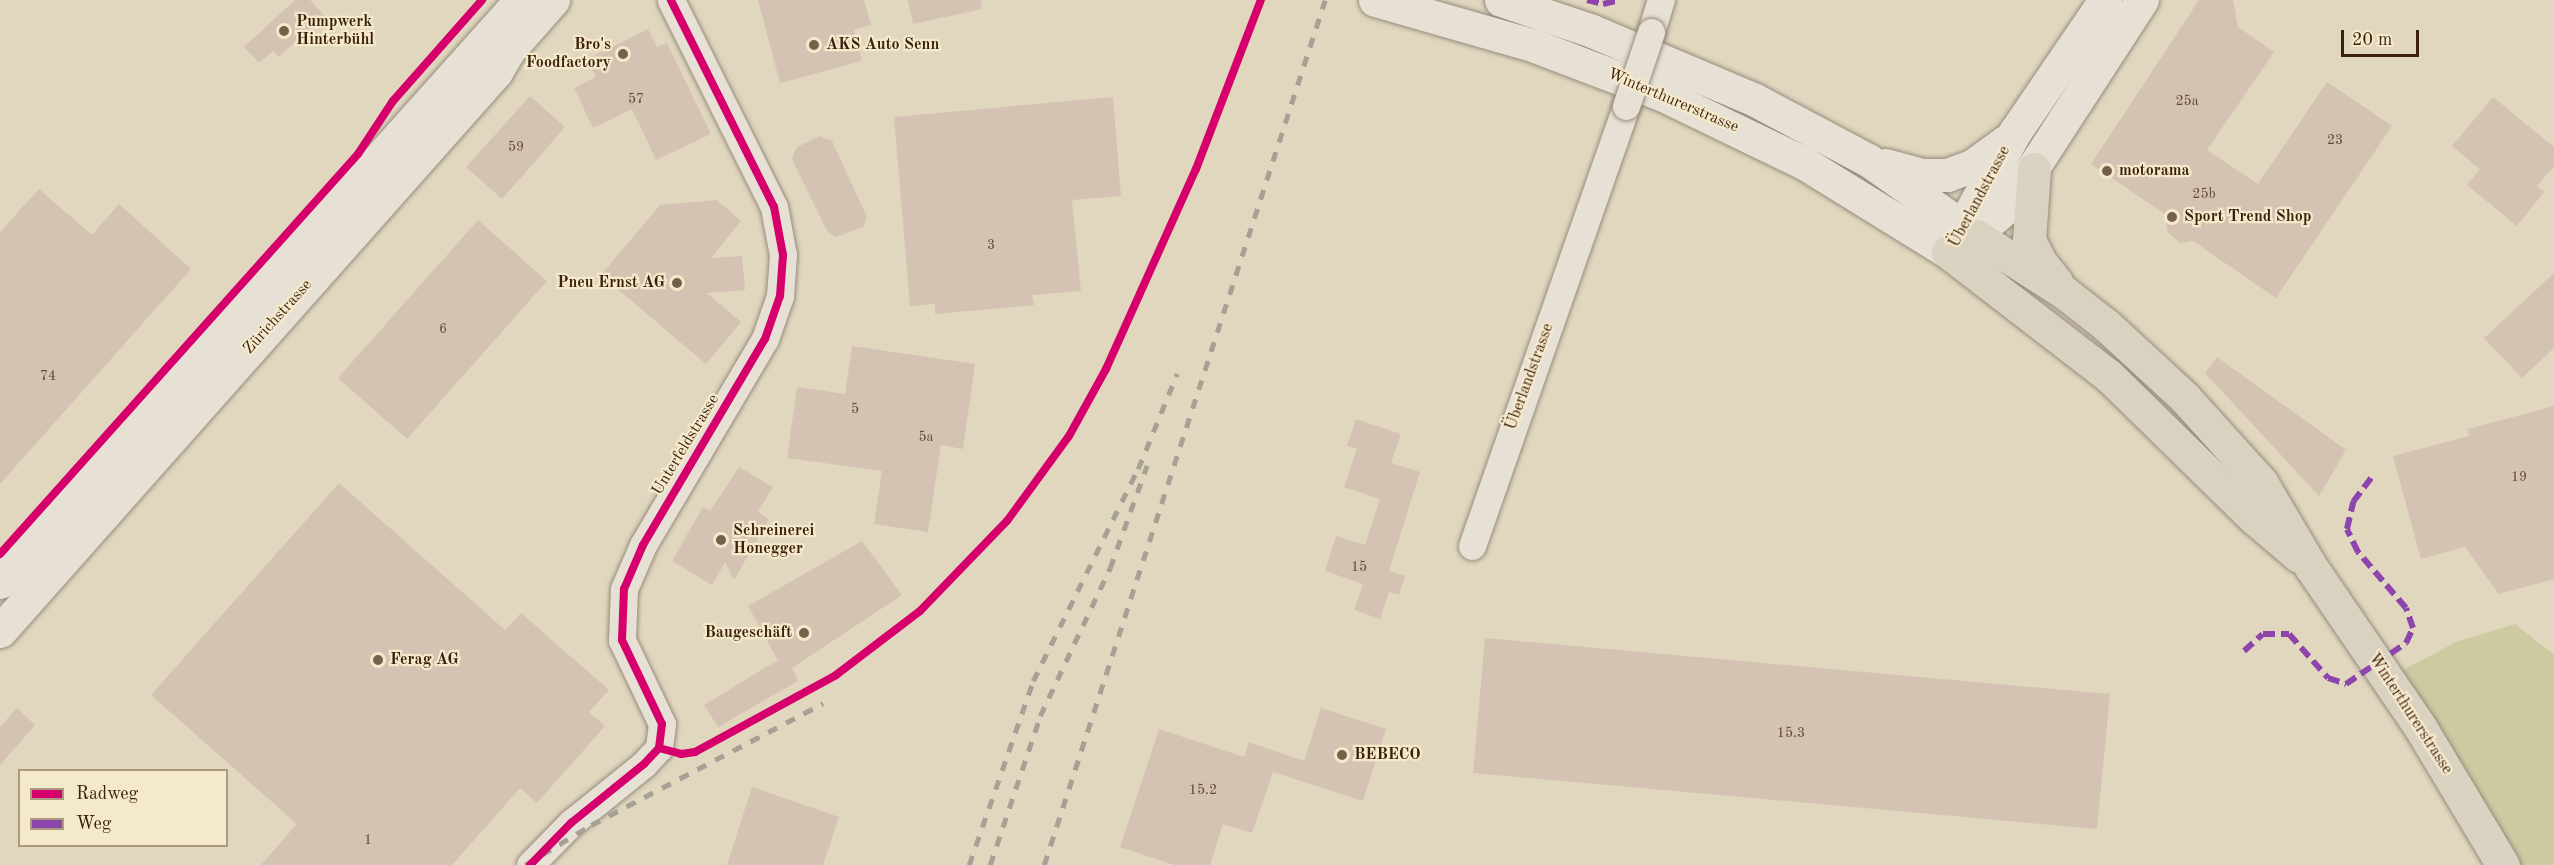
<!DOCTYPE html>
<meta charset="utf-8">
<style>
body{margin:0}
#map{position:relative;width:2554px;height:865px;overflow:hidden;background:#e1d7bf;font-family:"Old Standard TT",serif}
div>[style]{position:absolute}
.green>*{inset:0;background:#cdcaa1}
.building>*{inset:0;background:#d4c2b3}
.roads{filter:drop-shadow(0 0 2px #968c7c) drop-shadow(0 0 2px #968c7c)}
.street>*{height:27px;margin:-13.5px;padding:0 13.5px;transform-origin:13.5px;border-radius:13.5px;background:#e7e1d5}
.secondary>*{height:33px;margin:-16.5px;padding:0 16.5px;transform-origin:16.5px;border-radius:16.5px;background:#e7e1d5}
.highway>*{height:33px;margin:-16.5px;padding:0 16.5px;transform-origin:16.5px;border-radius:16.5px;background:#dad2c1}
.rail>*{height:4.5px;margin-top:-2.25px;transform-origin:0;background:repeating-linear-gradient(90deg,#a7a195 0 10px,transparent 0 20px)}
.bridges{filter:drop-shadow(0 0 2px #968c7c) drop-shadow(0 0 2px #968c7c)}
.street-bridge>*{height:27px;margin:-13.5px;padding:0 13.5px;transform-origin:13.5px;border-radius:13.5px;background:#e7e1d5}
.quiet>*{height:6px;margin-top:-3px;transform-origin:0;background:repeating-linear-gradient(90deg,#8e44ad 0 12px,transparent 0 18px)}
.cycleway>*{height:8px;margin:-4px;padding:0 4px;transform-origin:4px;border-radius:4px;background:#d6006c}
.dots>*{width:16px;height:16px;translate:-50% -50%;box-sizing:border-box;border:3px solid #f5e9cc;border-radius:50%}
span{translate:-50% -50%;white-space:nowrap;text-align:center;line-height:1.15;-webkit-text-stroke:4.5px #f5e9cc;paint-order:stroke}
.number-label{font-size:14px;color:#614836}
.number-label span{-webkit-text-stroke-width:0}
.poi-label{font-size:16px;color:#3b200d;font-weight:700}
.left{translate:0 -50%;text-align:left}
.right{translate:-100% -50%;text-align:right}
.street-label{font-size:16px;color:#3b200d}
.legend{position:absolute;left:18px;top:769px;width:210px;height:78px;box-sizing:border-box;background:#f5e9cc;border:2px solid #ab9980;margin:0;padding:8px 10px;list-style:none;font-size:18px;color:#3b200d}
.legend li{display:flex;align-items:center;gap:12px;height:30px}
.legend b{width:30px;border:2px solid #ab9980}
.scale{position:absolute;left:2341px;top:30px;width:78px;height:27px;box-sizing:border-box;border:3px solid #3b200d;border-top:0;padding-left:8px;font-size:18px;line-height:21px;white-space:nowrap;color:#3b200d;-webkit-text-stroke:4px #f5e9cc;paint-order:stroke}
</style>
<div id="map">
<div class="green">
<i style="clip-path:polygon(2515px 624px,2554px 655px,2554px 865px,2503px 865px,2388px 678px,2456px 642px)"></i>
</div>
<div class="building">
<i style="clip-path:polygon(295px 0,310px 0,324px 15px,279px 57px,273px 51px,259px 63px,244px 47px)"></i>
<i style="clip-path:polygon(758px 0,864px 0,871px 25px,854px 30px,862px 61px,780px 83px)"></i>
<i style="clip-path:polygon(908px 0,981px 0,982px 9px,913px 24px)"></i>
<i style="clip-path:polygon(2199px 0,2233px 0,2238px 27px,2274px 52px,2207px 150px,2258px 184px,2327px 82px,2392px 126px,2276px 298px,2193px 241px,2181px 243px,2174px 238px,2168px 233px,2165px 214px,2091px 164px)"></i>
<i style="clip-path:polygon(648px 29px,657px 47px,667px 43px,711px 134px,656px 160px,632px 109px,593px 128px,574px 88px,596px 77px,587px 59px)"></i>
<i style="clip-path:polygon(530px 96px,565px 127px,502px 199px,466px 167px)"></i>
<i style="clip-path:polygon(1113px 97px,1121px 196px,1072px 200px,1081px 291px,1032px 295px,1034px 305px,935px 314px,935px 304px,910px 306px,894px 117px)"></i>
<i style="clip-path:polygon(2493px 97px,2554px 147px,2554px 166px,2537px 186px,2544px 192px,2517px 226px,2467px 185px,2480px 169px,2452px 146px)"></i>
<i style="clip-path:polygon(819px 136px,832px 141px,867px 217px,863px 227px,836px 237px,827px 231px,792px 159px,797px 147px)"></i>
<i style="clip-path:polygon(39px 189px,92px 235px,119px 204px,191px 269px,0 484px,0 232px)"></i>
<i style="clip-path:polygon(717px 200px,741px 221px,711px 258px,742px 256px,745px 290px,707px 293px,741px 322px,706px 364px,601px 275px,660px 205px)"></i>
<i style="clip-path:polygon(478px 220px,547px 281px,407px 439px,338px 378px)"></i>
<i style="clip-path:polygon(2554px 273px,2554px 348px,2522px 378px,2484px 338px)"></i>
<i style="clip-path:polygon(852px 346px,975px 364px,963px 449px,941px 445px,928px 532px,874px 524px,882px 471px,787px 458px,797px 387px,845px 394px)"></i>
<i style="clip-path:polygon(2217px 357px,2346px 450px,2319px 496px,2205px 373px)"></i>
<i style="clip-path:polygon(2554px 406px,2554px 579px,2499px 594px,2465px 547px,2421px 559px,2393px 456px,2469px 436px,2468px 429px)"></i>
<i style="clip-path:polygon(1356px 419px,1401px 434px,1391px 463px,1420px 472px,1389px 571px,1405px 576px,1399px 595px,1389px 592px,1380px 619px,1354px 610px,1363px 584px,1325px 571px,1336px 536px,1365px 545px,1380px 499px,1344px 487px,1357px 449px,1347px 446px)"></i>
<i style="clip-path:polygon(739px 467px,773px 487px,758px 512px,769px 519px,734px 580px,725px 562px,712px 585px,672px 561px,703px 507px,710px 511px)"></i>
<i style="clip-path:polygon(339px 483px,505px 630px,521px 613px,609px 690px,589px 712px,605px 726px,537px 803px,520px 788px,452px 865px,261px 865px,297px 824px,151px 695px)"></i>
<i style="clip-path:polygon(862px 541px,902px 595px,792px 668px,798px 681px,718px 727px,704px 705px,778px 660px,748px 606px)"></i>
<i style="clip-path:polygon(1485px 638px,2110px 694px,2097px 829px,1473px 773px)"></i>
<i style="clip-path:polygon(17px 708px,35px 725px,0 765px,0 727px)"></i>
<i style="clip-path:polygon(1321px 708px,1386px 729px,1363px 801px,1273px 772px,1252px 833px,1223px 824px,1210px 865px,1174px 865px,1120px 847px,1159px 729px,1244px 757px,1249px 742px,1304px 761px)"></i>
<i style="clip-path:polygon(752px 787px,839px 817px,823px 865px,727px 865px)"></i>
</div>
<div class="roads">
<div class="street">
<i style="left:1651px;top:32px;width:34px;rotate:-73deg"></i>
<i style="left:1472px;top:546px;width:466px;rotate:-70.7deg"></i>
<i style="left:530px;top:865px;width:59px;rotate:-45.7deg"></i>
<i style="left:571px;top:823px;width:94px;rotate:-38.9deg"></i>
<i style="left:644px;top:764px;width:22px;rotate:-47deg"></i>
<i style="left:659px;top:748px;width:24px;rotate:-83deg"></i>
<i style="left:662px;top:724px;width:93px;rotate:-115.5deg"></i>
<i style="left:622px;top:640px;width:51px;rotate:-87.8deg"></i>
<i style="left:624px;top:589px;width:48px;rotate:-66.6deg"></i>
<i style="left:643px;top:545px;width:239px;rotate:-59.4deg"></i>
<i style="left:765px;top:339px;width:46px;rotate:-70.8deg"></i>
<i style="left:780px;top:296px;width:41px;rotate:-85.8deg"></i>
<i style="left:783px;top:255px;width:49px;rotate:-100.6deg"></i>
<i style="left:774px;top:207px;width:231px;rotate:-116.5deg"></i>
</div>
<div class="secondary">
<i style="left:1375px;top:0;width:166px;rotate:16deg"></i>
<i style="left:1535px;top:46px;width:135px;rotate:20.9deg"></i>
<i style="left:1661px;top:94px;width:159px;rotate:25.8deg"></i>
<i style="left:1804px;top:163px;width:169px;rotate:31.7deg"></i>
<i style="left:1501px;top:0;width:96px;rotate:18.8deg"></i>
<i style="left:1592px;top:31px;width:177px;rotate:22.9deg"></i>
<i style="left:1755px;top:100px;width:128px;rotate:28deg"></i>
<i style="left:1868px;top:160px;width:132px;rotate:35.1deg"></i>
<i style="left:1885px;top:165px;width:39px;rotate:15deg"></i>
<i style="left:1923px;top:175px;width:24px"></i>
<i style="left:1947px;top:175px;width:27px;rotate:-20deg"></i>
<i style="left:1972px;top:166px;width:41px;rotate:-36deg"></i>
<i style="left:1952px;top:245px;width:129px;rotate:-60.9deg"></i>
<i style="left:2015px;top:132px;width:160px;rotate:-55.7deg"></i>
<i style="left:1958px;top:248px;width:65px;rotate:-40deg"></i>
<i style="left:2008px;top:206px;width:246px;rotate:-57deg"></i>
<i style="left:0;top:582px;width:781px;rotate:-48.17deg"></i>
<i style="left:0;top:631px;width:747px;rotate:-48.42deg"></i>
<i style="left:496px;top:72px;width:24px;rotate:-60deg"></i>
<i style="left:508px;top:51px;width:68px;rotate:-48.6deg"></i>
</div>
<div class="highway">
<i style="left:2034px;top:169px;width:71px;rotate:94deg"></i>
<i style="left:2029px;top:240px;width:25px;rotate:63deg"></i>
<i style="left:2040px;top:262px;width:26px;rotate:51deg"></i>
<i style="left:1976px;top:236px;width:106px;rotate:32.6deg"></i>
<i style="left:2065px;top:293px;width:52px;rotate:38deg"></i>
<i style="left:2106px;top:325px;width:108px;rotate:42.7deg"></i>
<i style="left:2185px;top:398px;width:113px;rotate:47.9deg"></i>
<i style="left:2261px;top:482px;width:99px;rotate:59.5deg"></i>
<i style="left:2311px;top:567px;width:194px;rotate:55.7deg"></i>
<i style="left:2420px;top:727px;width:161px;rotate:59deg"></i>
<i style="left:1948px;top:252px;width:202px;rotate:37.6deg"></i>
<i style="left:2108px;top:375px;width:204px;rotate:44.4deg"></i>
<i style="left:2254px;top:518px;width:59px;rotate:40.2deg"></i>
</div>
</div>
<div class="rail">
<i style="left:525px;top:865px;width:77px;rotate:-31.2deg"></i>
<i style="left:591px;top:825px;width:262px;rotate:-27.7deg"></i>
<i style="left:969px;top:865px;width:195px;rotate:-70.8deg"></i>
<i style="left:1033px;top:681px;width:237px;rotate:-63.7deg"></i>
<i style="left:1138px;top:469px;width:103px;rotate:-67.7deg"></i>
<i style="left:990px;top:865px;width:157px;rotate:-71.4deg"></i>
<i style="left:1040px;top:716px;width:164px;rotate:-64.7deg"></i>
<i style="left:1110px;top:568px;width:109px;rotate:-70.2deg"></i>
<i style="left:1044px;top:865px;width:909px;rotate:-72deg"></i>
</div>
<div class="bridges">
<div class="street-bridge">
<i style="left:1626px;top:106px;width:78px;rotate:-71.3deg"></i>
</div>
</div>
<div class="quiet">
<i style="left:1587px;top:0;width:16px;rotate:14deg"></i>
<i style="left:1603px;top:4px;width:18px;rotate:-13deg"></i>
<i style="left:2244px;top:651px;width:25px;rotate:-42deg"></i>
<i style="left:2263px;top:634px;width:26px"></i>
<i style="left:2289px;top:634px;width:59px;rotate:48.4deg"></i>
<i style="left:2328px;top:678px;width:19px;rotate:18deg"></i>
<i style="left:2346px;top:684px;width:73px;rotate:-34.3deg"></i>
<i style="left:2406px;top:643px;width:17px;rotate:-65deg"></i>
<i style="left:2413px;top:628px;width:21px;rotate:-109deg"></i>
<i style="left:2406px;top:608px;width:74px;rotate:-130.6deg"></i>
<i style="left:2358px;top:552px;width:25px;rotate:-116deg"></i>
<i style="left:2347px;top:529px;width:28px;rotate:-77deg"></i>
<i style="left:2353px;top:502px;width:31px;rotate:-53deg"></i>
</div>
<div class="cycleway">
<i style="left:0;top:554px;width:537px;rotate:-48.17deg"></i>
<i style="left:358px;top:154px;width:64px;rotate:-56.6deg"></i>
<i style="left:393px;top:101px;width:135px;rotate:-48.6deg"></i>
<i style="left:659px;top:748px;width:23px;rotate:15deg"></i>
<i style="left:681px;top:754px;width:14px;rotate:-8deg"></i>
<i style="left:695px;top:752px;width:161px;rotate:-28.6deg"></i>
<i style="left:836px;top:675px;width:106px;rotate:-37.3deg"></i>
<i style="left:920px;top:611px;width:125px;rotate:-46deg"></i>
<i style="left:1007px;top:521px;width:105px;rotate:-53.9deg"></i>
<i style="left:1069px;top:436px;width:77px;rotate:-61.1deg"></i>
<i style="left:1106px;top:369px;width:219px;rotate:-65.8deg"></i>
<i style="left:1196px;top:169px;width:181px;rotate:-69deg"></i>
<i style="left:530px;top:865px;width:59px;rotate:-45.7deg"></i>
<i style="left:571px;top:823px;width:94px;rotate:-38.9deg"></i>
<i style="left:644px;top:764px;width:22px;rotate:-47deg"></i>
<i style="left:659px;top:748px;width:24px;rotate:-83deg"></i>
<i style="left:662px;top:724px;width:93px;rotate:-115.5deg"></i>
<i style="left:622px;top:640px;width:51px;rotate:-87.8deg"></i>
<i style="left:624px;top:589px;width:48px;rotate:-66.6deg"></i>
<i style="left:643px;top:545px;width:239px;rotate:-59.4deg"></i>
<i style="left:765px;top:339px;width:46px;rotate:-70.8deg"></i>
<i style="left:780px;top:296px;width:41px;rotate:-85.8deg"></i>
<i style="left:783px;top:255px;width:49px;rotate:-100.6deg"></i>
<i style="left:774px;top:207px;width:231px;rotate:-116.5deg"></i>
</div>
<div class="dots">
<i style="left:284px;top:31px;background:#75604b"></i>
<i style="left:814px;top:45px;background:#75604b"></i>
<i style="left:623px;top:54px;background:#75604b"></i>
<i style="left:2107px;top:171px;background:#75604b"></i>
<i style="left:2172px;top:217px;background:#75604b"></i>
<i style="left:677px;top:283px;background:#75604b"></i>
<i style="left:721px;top:540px;background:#75604b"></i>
<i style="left:804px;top:633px;background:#75604b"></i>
<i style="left:378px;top:660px;background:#75604b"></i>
<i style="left:1342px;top:755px;background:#75604b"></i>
</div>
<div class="number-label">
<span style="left:636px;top:99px">57</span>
<span style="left:2187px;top:101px">25a</span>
<span style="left:2335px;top:140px">23</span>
<span style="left:516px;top:147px">59</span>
<span style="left:2204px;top:194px">25b</span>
<span style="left:991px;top:245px">3</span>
<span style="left:443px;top:329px">6</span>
<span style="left:48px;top:376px">74</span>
<span style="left:855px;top:409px">5</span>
<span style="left:926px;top:437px">5a</span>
<span style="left:2519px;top:477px">19</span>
<span style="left:1359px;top:567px">15</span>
<span style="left:1791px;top:733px">15.3</span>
<span style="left:1203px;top:790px">15.2</span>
<span style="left:368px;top:840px">1</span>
</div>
<div class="poi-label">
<span class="left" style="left:296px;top:31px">Pumpwerk<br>Hinterbühl</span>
<span class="right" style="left:611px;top:54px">Bro's<br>Foodfactory</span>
<span class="left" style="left:826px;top:45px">AKS Auto Senn</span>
<span class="left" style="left:2119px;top:171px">motorama</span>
<span class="left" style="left:2184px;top:217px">Sport Trend Shop</span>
<span class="right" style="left:665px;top:283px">Pneu Ernst AG</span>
<span class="left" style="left:733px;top:540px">Schreinerei<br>Honegger</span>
<span class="right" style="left:792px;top:633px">Baugeschäft</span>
<span class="left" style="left:390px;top:660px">Ferag AG</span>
<span class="left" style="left:1354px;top:755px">BEBECO</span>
</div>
<div class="street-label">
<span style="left:1673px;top:101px;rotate:23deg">Winterthurerstrasse</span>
<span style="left:1980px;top:197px;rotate:-62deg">Überlandstrasse</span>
<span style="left:278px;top:317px;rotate:-48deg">Zürichstrasse</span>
<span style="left:1530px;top:377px;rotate:-70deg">Überlandstrasse</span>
<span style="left:686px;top:445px;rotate:-59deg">Unterfeldstrasse</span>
<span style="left:2410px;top:714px;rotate:57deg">Winterthurerstrasse</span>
</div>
<ul class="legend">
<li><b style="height:8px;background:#d6006c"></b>Radweg</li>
<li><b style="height:8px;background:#8e44ad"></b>Weg</li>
</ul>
<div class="scale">20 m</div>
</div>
